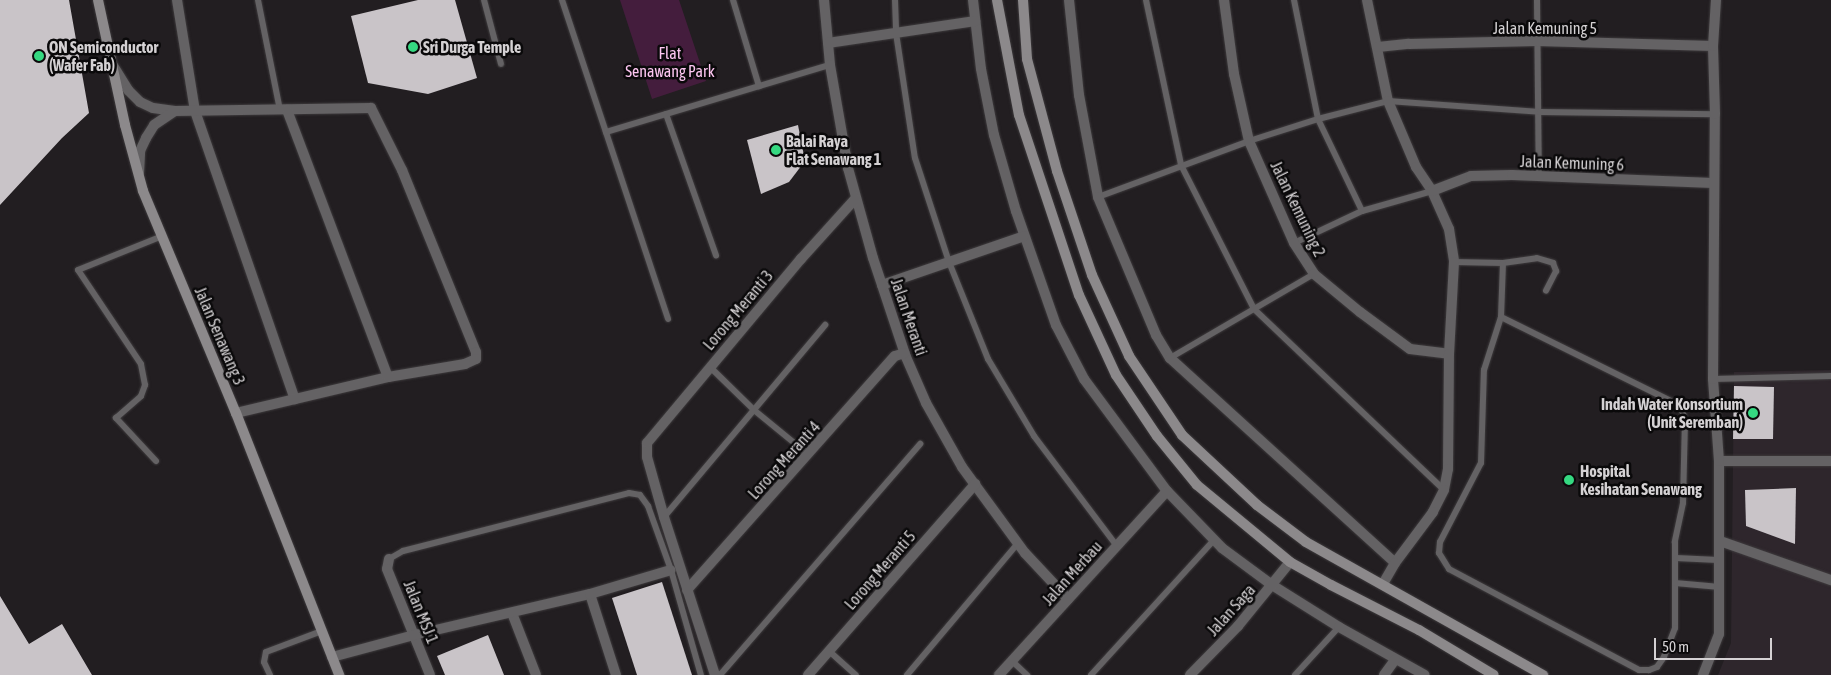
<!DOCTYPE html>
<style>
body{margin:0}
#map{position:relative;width:1831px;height:675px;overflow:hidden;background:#221e21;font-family:"Asap Condensed",sans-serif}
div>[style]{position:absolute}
.built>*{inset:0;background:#2e262c}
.green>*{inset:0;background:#441d3d}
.building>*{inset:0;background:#c9c4c8}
.roads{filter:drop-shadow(0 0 1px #3e3b3d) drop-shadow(0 0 1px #3e3b3d)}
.lane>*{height:6px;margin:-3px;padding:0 3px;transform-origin:3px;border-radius:3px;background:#646264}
.street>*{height:10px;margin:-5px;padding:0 5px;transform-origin:5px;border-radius:5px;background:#646264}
.secondary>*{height:10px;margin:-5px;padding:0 5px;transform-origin:5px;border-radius:5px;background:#8c898b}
.dots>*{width:14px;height:14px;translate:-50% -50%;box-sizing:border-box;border:2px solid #0a090a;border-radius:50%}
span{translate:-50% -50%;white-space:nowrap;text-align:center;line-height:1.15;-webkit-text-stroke:5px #0a090a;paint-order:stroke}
.street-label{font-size:16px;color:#d4d1d3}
.poi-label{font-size:16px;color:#d4d1d3;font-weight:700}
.left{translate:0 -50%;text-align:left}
.right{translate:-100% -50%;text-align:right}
.park-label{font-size:16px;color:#fdc6f1}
.scale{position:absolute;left:1654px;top:638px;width:118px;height:22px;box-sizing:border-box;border:2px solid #d4d1d3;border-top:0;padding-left:6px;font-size:15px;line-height:18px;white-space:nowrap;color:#d4d1d3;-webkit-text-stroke:4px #0a090a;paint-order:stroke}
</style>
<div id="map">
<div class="built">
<i style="clip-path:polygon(1831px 370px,1831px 675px,1718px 675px,1731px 643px,1734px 372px)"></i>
</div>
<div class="green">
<i style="clip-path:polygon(620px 0,679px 0,706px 81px,652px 99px)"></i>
</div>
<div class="building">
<i style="clip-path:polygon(0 0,69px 0,89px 113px,62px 138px,0 205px)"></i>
<i style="clip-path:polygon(418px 0,455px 0,477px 78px,428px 94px,368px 83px,351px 16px)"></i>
<i style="clip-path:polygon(798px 125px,805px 161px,789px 182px,761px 194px,747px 140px)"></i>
<i style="clip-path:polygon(1734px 386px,1774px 387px,1773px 439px,1733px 439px)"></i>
<i style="clip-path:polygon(1796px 488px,1795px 544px,1746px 526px,1745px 490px)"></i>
<i style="clip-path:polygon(662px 582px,692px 675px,637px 675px,612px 598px)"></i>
<i style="clip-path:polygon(0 596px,29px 644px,62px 624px,92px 675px,0 675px)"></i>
<i style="clip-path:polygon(488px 635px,504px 675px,445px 675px,437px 656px)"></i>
</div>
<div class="roads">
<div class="lane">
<i style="left:258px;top:0;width:112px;rotate:78.7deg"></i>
<i style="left:484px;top:0;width:66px;rotate:75.1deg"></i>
<i style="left:562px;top:0;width:336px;rotate:71.6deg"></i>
<i style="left:733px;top:0;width:90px;rotate:73.2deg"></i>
<i style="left:895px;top:0;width:33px;rotate:88deg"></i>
<i style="left:896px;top:33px;width:126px;rotate:81.4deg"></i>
<i style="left:915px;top:158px;width:109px;rotate:71.9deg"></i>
<i style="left:949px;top:262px;width:105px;rotate:68.1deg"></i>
<i style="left:988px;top:359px;width:90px;rotate:59.1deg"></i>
<i style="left:1034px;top:436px;width:138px;rotate:53deg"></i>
<i style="left:1146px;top:0;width:169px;rotate:78deg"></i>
<i style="left:1181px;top:165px;width:161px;rotate:63.1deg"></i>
<i style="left:1254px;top:309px;width:262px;rotate:43.6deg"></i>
<i style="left:1294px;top:0;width:121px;rotate:78.6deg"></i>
<i style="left:1318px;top:119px;width:102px;rotate:64.4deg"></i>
<i style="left:1537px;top:0;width:177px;rotate:89.4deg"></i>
<i style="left:666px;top:114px;width:150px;rotate:70.5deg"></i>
<i style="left:606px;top:132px;width:234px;rotate:-16.7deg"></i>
<i style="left:1098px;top:197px;width:161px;rotate:-20.3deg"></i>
<i style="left:1249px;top:141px;width:72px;rotate:-17.7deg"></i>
<i style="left:1318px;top:119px;width:72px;rotate:-14.4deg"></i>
<i style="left:1388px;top:101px;width:152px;rotate:4.1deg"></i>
<i style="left:1540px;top:112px;width:175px;rotate:0.7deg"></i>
<i style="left:1294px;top:243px;width:75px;rotate:-25.2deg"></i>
<i style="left:1362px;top:211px;width:73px;rotate:-15.9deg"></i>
<i style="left:1454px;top:262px;width:49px;rotate:1.2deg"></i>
<i style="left:1503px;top:263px;width:34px;rotate:-8deg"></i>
<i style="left:1537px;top:258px;width:17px;rotate:17deg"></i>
<i style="left:1553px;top:263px;width:9px;rotate:69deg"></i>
<i style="left:1556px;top:271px;width:22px;rotate:117deg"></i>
<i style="left:1501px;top:317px;width:194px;rotate:26.3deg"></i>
<i style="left:1675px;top:403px;width:10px;rotate:45deg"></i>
<i style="left:1682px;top:410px;width:10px;rotate:73deg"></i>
<i style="left:1685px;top:420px;width:83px;rotate:91.4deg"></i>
<i style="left:1683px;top:503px;width:40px;rotate:102deg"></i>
<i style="left:1675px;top:542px;width:86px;rotate:90deg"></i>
<i style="left:1675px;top:628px;width:31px;rotate:111deg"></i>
<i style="left:1664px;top:657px;width:12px;rotate:125deg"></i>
<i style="left:1657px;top:667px;width:9px;rotate:159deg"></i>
<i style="left:1649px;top:670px;width:10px;rotate:180deg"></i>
<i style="left:1639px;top:670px;width:215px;rotate:-152deg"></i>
<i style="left:1449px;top:569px;width:19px;rotate:-122deg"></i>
<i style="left:1439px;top:553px;width:11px;rotate:-85deg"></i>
<i style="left:1440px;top:542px;width:89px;rotate:-62.6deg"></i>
<i style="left:1481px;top:463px;width:93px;rotate:-88.2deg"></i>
<i style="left:1484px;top:370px;width:56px;rotate:-72.2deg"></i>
<i style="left:1501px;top:317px;width:54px;rotate:-87.9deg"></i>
<i style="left:1170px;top:358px;width:167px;rotate:-30.3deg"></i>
<i style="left:710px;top:367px;width:62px;rotate:44.3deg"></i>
<i style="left:754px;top:410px;width:71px;rotate:39.3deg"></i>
<i style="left:1713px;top:379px;width:118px;rotate:-1.5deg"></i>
<i style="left:156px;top:461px;width:59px;rotate:-132.9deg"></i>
<i style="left:116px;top:418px;width:33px;rotate:-41deg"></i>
<i style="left:141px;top:396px;width:12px;rotate:-70deg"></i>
<i style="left:145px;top:385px;width:21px;rotate:-101deg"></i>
<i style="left:141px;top:364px;width:113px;rotate:-123.8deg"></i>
<i style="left:78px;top:270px;width:91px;rotate:-22deg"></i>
<i style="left:664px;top:517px;width:251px;rotate:-50deg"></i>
<i style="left:1676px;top:558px;width:42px;rotate:2.7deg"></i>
<i style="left:389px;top:559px;width:16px;rotate:-30deg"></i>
<i style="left:403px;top:551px;width:233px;rotate:-14.4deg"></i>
<i style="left:629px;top:493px;width:11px;rotate:10deg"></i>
<i style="left:640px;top:495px;width:14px;rotate:54deg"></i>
<i style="left:648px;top:506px;width:68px;rotate:70.2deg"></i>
<i style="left:671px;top:570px;width:109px;rotate:74.1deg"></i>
<i style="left:1675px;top:583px;width:45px;rotate:5.1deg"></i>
<i style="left:829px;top:651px;width:36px;rotate:42deg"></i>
<i style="left:1012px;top:661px;width:21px;rotate:43deg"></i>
<i style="left:270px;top:675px;width:14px;rotate:-115deg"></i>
<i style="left:264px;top:662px;width:10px;rotate:-79deg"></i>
<i style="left:266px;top:652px;width:60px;rotate:-20.6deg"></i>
<i style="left:720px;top:675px;width:306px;rotate:-49.1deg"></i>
<i style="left:907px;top:675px;width:172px;rotate:-49.9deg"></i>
<i style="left:1091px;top:675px;width:183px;rotate:-47.7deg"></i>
<i style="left:1295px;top:675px;width:65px;rotate:-47.5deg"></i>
</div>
<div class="street">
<i style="left:177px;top:0;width:112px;rotate:80.8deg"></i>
<i style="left:195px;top:111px;width:305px;rotate:70.9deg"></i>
<i style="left:824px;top:0;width:65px;rotate:84.7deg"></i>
<i style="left:830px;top:65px;width:105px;rotate:80.1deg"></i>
<i style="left:848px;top:168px;width:93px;rotate:74.5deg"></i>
<i style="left:873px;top:258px;width:104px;rotate:71.6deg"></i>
<i style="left:906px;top:357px;width:50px;rotate:66.5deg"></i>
<i style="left:926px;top:403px;width:73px;rotate:60.6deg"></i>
<i style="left:962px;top:467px;width:107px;rotate:53.8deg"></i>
<i style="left:1025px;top:553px;width:63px;rotate:46.9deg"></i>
<i style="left:973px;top:0;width:69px;rotate:83.4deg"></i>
<i style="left:981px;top:69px;width:67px;rotate:78.9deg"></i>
<i style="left:994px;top:135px;width:79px;rotate:73.9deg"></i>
<i style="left:1016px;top:211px;width:121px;rotate:70.7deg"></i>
<i style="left:1056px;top:325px;width:61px;rotate:62.6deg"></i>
<i style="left:1084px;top:379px;width:139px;rotate:53.5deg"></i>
<i style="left:1167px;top:491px;width:79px;rotate:46deg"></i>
<i style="left:1222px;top:548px;width:62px;rotate:36.5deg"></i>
<i style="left:1272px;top:585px;width:79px;rotate:32.1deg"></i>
<i style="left:1339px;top:627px;width:98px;rotate:29.2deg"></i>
<i style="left:1069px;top:0;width:96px;rotate:84deg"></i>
<i style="left:1079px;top:95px;width:104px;rotate:79.4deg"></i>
<i style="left:1098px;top:197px;width:150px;rotate:67.2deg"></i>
<i style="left:1156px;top:335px;width:27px;rotate:59deg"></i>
<i style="left:1170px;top:358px;width:304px;rotate:42.3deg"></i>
<i style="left:1224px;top:0;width:75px;rotate:82.3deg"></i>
<i style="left:1234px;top:74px;width:69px;rotate:77.4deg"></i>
<i style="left:1249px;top:141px;width:111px;rotate:66.2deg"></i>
<i style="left:1294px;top:243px;width:37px;rotate:57deg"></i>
<i style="left:1314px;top:274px;width:60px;rotate:39.6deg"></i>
<i style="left:1360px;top:312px;width:62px;rotate:36.5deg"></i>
<i style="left:1410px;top:349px;width:39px;rotate:7deg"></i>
<i style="left:1367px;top:0;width:103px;rotate:78.3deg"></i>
<i style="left:1388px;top:101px;width:72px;rotate:67deg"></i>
<i style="left:1416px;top:167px;width:29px;rotate:56deg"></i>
<i style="left:1432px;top:191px;width:42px;rotate:65.9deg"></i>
<i style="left:1449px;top:229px;width:33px;rotate:81deg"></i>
<i style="left:1454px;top:262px;width:92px;rotate:93.1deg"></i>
<i style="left:1449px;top:354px;width:115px;rotate:90.5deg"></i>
<i style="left:1448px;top:469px;width:21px;rotate:101deg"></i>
<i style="left:1444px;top:490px;width:25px;rotate:117deg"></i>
<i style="left:1433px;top:512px;width:64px;rotate:126.7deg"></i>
<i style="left:1395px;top:563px;width:24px;rotate:120deg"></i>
<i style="left:828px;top:43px;width:149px;rotate:-8.5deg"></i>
<i style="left:1378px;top:47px;width:31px;rotate:-6deg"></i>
<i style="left:1409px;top:44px;width:128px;rotate:-1.3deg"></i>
<i style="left:1537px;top:41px;width:176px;rotate:1.6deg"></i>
<i style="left:112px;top:64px;width:31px;rotate:58deg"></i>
<i style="left:128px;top:90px;width:17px;rotate:45deg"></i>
<i style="left:140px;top:102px;width:14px;rotate:25deg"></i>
<i style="left:153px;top:108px;width:22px;rotate:8deg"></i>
<i style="left:175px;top:111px;width:196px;rotate:-0.9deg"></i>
<i style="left:371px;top:108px;width:69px;rotate:63.4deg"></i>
<i style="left:402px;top:170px;width:196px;rotate:67.9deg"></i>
<i style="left:476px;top:352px;width:7px;rotate:90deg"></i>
<i style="left:476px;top:359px;width:12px;rotate:156deg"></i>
<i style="left:465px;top:364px;width:78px;rotate:170.4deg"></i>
<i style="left:388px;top:377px;width:156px;rotate:166.7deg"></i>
<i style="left:287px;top:110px;width:285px;rotate:69.3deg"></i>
<i style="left:139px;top:173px;width:22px;rotate:-87deg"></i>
<i style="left:140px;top:151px;width:14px;rotate:-65deg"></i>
<i style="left:146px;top:138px;width:15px;rotate:-58deg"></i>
<i style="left:154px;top:125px;width:25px;rotate:-34deg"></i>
<i style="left:1432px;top:191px;width:42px;rotate:-21deg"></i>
<i style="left:1471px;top:176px;width:41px;rotate:-1.4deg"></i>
<i style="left:1512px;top:175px;width:201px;rotate:2.3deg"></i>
<i style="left:882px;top:285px;width:150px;rotate:-19deg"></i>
<i style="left:1719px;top:461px;width:112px"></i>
<i style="left:1720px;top:541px;width:118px;rotate:19.4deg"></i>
<i style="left:389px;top:559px;width:10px;rotate:101deg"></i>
<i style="left:387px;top:569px;width:114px;rotate:67.9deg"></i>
<i style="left:687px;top:590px;width:313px;rotate:-48.4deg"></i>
<i style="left:895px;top:356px;width:10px;rotate:-17deg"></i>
<i style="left:590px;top:594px;width:85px;rotate:72.2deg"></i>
<i style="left:512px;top:613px;width:66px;rotate:68.8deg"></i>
<i style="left:332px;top:657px;width:85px;rotate:-15deg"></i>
<i style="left:414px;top:635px;width:181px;rotate:-13.1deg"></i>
<i style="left:590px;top:594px;width:84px;rotate:-16.5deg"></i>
<i style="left:715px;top:675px;width:166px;rotate:-107.9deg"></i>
<i style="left:664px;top:517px;width:62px;rotate:-105.8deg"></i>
<i style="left:647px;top:457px;width:14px;rotate:-90deg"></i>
<i style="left:647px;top:443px;width:240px;rotate:-50.1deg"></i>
<i style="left:801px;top:259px;width:81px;rotate:-48deg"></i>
<i style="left:808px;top:675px;width:254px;rotate:-48.8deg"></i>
<i style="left:999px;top:675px;width:249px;rotate:-47.6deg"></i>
<i style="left:1190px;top:675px;width:69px;rotate:-45.6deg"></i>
<i style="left:1238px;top:626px;width:82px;rotate:-50.9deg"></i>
<i style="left:1384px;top:675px;width:19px;rotate:-54deg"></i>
<i style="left:1703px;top:675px;width:44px;rotate:-68.7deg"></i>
<i style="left:1719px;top:634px;width:173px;rotate:-90deg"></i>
<i style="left:1719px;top:461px;width:82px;rotate:-94.2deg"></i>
<i style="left:1713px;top:379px;width:265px;rotate:-89.6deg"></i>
<i style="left:1715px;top:114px;width:68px;rotate:-91.7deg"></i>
<i style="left:1713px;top:46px;width:46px;rotate:-86.3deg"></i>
</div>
<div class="secondary">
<i style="left:98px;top:0;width:128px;rotate:77.8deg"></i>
<i style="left:125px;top:125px;width:68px;rotate:74.7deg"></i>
<i style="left:143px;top:191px;width:241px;rotate:67.3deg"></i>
<i style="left:236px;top:413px;width:282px;rotate:68.5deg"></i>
<i style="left:997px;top:0;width:117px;rotate:79.2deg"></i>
<i style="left:1019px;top:115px;width:190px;rotate:71.6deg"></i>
<i style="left:1079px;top:295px;width:88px;rotate:65.2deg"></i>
<i style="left:1116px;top:375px;width:73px;rotate:56.1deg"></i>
<i style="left:1157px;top:436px;width:63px;rotate:50.8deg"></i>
<i style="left:1197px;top:485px;width:121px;rotate:39.6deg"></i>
<i style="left:1290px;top:562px;width:47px;rotate:29.3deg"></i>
<i style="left:1331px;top:585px;width:99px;rotate:27.1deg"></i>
<i style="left:1419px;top:630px;width:87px;rotate:31deg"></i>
<i style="left:1023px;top:0;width:59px;rotate:86.1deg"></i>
<i style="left:1027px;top:59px;width:116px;rotate:75deg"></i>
<i style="left:1057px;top:171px;width:110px;rotate:71.4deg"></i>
<i style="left:1092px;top:275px;width:89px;rotate:65.4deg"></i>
<i style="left:1129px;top:356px;width:95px;rotate:56.1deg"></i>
<i style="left:1182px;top:435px;width:103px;rotate:43deg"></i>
<i style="left:1257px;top:505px;width:61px;rotate:37.1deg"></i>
<i style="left:1306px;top:542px;width:272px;rotate:29.3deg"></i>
</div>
</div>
<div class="dots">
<i style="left:413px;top:47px;background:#35d881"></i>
<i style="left:39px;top:56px;background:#35d881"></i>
<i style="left:776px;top:150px;background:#35d881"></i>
<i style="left:1753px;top:413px;background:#35d881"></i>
<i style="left:1569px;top:480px;background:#35d881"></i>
</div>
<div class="street-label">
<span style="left:1545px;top:28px">Jalan Kemuning 5</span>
<span style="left:1572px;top:163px;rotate:2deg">Jalan Kemuning 6</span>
<span style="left:1298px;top:209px;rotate:64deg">Jalan Kemuning 2</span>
<span style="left:738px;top:310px;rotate:-50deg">Lorong Meranti 3</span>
<span style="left:909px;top:317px;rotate:71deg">Jalan Meranti</span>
<span style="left:220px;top:336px;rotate:67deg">Jalan Senawang 3</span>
<span style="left:784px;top:460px;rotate:-48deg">Lorong Meranti 4</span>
<span style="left:880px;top:570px;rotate:-49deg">Lorong Meranti 5</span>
<span style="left:1072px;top:573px;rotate:-48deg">Jalan Merbau</span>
<span style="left:1231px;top:610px;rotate:-48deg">Jalan Saga</span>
<span style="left:421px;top:612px;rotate:68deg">Jalan MSJ 1</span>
</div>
<div class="poi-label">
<span class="left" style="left:49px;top:56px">ON Semiconductor<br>(Wafer Fab)</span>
<span class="left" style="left:423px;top:47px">Sri Durga Temple</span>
<span class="left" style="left:786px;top:150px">Balai Raya<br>Flat Senawang 1</span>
<span class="right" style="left:1743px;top:413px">Indah Water Konsortium<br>(Unit Seremban)</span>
<span class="left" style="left:1580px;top:480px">Hospital<br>Kesihatan Senawang</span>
</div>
<div class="park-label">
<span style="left:670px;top:62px">Flat<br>Senawang Park</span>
</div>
<div class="scale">50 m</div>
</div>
